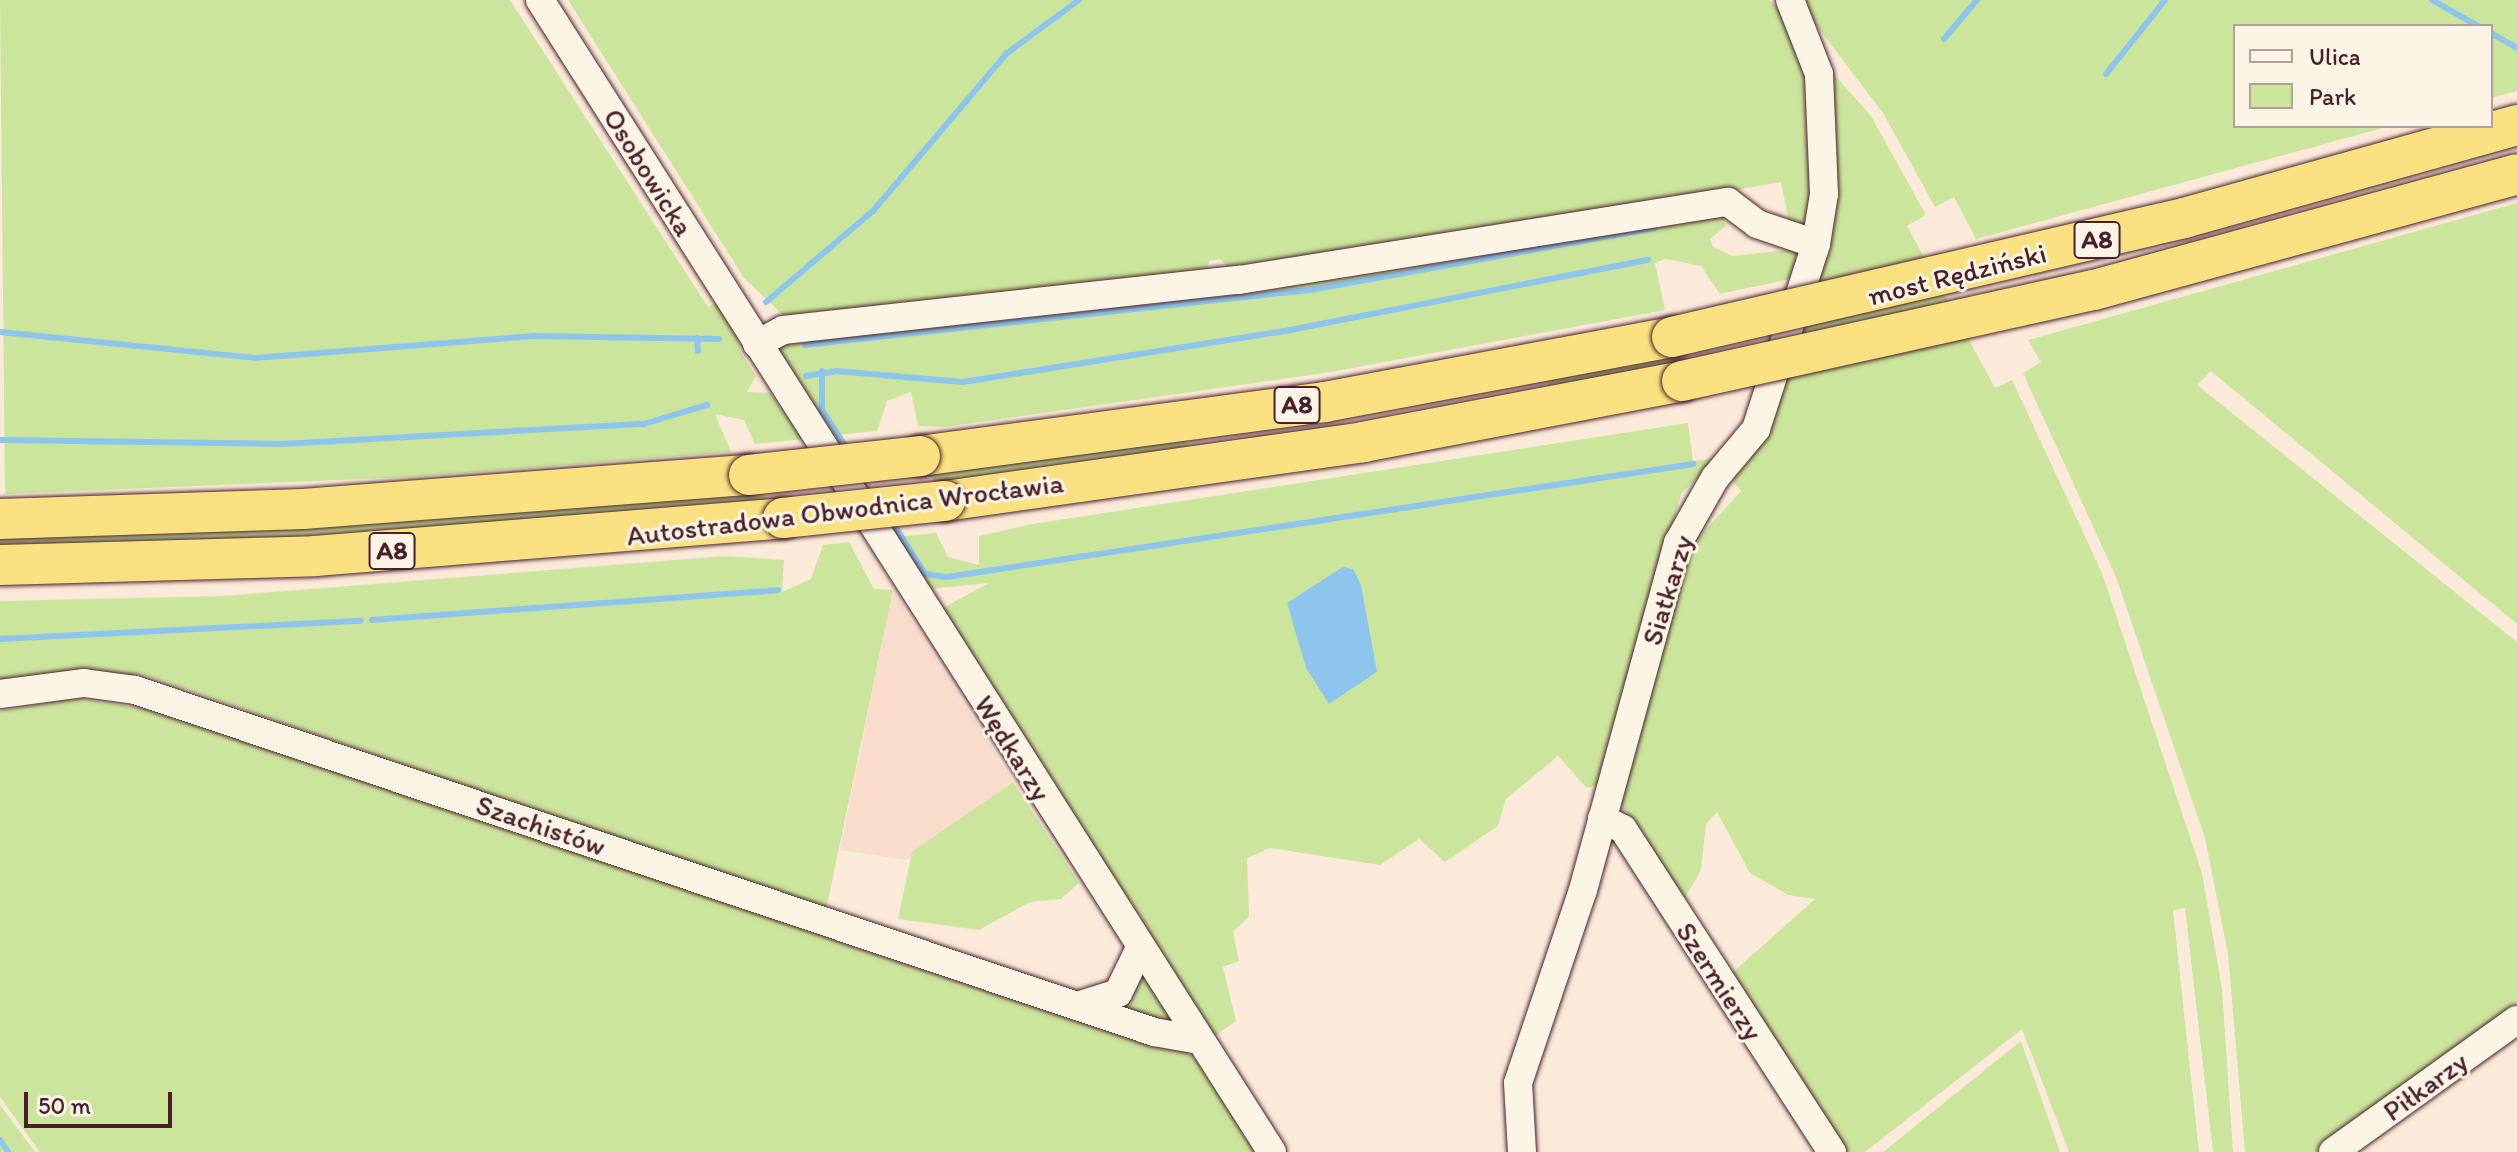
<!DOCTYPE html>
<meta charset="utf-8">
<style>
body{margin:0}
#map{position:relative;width:2517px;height:1152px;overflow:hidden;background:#fbeada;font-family:Itim,sans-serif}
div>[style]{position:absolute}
.built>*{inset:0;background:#fadccd}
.green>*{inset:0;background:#cbe69c}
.water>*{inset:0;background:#8ec5ec}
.stream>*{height:6px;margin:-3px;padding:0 3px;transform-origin:3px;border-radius:3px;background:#8ec5ec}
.roads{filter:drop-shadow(0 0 2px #4a1f2b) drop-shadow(0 0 2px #4a1f2b)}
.minor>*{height:28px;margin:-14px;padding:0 14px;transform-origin:14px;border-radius:14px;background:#fcf5e5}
.highway>*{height:40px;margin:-20px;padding:0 20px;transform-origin:20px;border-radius:20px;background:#f9e181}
.bridges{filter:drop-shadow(0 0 2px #4a1f2b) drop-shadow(0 0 2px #4a1f2b)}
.highway-bridge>*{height:40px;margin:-20px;padding:0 20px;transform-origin:20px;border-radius:20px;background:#f9e181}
span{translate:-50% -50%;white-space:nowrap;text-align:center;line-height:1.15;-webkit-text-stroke:6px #fcf5e5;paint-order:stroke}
.shield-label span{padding:2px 6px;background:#fcf5e5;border:2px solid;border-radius:6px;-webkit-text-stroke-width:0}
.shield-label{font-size:26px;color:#4a1f2b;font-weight:700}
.street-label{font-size:28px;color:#4a1f2b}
.legend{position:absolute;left:2233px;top:24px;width:260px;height:104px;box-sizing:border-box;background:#fcf5e5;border:2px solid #b59f9b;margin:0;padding:10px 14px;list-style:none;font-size:24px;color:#4a1f2b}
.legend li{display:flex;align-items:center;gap:16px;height:40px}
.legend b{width:40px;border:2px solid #b59f9b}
.scale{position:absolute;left:24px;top:1092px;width:148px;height:36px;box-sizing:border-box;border:4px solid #4a1f2b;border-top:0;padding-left:10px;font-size:24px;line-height:28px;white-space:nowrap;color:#4a1f2b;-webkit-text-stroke:6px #fcf5e5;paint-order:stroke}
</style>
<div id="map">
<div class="built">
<i style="clip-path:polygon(893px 590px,1013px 782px,907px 860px,840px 850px)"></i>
</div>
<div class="green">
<i style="clip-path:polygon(0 0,510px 0,708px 307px,717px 302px,736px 327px,740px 351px,756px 376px,747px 392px,770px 393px,804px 439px,755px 444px,744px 420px,715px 414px,731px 452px,411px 477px,5px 494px)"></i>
<i style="clip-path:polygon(568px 0,1769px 0,1791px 19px,1810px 59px,1819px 200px,1805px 226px,1789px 222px,1781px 182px,1391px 251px,1230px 271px,1221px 259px,1209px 261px,1207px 271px,781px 322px,783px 315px,744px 278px)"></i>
<i style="clip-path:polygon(1797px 0,2517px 0,2517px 91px,2491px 98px,2491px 26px,2235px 26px,2235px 126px,2390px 126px,1976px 239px,1954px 197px,1935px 207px,1883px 113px)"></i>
<i style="clip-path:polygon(1832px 72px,1871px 116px,1926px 215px,1907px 226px,1995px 388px,2012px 380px,2102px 573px,2202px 873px,2222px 989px,2233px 1152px,2213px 1152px,2185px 908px,2173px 910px,2199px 1152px,2069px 1152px,2022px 1029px,1865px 1152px,1846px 1152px,1731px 974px,1815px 899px,1788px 895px,1750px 873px,1717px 812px,1706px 824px,1701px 870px,1681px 905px,1615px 795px,1677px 583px,1696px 540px,1741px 491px,1729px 476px,1774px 405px)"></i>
<i style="clip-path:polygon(2517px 203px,2517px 624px,2211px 371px,2197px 385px,2517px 642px,2517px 1003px,2320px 1152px,2245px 1152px,2228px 954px,2205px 838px,2116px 577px,2023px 373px,2041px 362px,2028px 340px)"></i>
<i style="clip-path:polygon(1721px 213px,1726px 226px,1710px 239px,1713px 247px,1733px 256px,1795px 249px,1799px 277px,1720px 294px,1701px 266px,1665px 259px,1655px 263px,1665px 310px,1331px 372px,944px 427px,918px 426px,911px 392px,887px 401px,877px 431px,826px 436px,780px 352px,783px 343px)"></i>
<i style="clip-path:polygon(1675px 353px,1678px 367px,1549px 391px,1547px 377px)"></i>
<i style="clip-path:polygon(1688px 423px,1693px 461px,1718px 458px,1681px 494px,1601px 783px,1587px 788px,1558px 756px,1506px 799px,1498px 826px,1445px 862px,1419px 839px,1380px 865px,1270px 848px,1247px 858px,1249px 917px,1233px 931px,1239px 961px,1223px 967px,1236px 1021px,1212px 1038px,941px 609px,989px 583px,931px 589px,894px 537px,936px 533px,948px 557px,979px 565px,979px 536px,1033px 524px)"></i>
<i style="clip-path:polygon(1186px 438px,1188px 451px,936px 486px,929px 472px)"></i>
<i style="clip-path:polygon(761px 491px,771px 504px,363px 536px,0 549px,0 535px)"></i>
<i style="clip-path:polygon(849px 542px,874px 589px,893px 590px,826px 910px,141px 674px,0 684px,0 601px,223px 596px,726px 556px,784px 560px,782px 592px,811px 579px,823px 545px)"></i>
<i style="clip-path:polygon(76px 698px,163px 712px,1177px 1045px,1210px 1071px,1263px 1152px,40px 1152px,0 1097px,0 711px)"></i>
<i style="clip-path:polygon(1013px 782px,1079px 883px,1061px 899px,1030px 902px,979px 930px,898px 919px,912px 852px)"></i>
<i style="clip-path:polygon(1144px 975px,1175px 1025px,1115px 1005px)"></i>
<i style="clip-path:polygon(2021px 1041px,2060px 1152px,1883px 1152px)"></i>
<i style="clip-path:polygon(0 1105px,35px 1152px,0 1152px)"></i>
</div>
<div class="water">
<i style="clip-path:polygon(1343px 567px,1353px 569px,1361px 585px,1377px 672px,1329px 704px,1306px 668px,1287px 603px)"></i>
</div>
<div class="stream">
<i style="left:2432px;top:0;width:53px;rotate:29.5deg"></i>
<i style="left:2491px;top:33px;width:30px;rotate:30deg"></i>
<i style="left:1944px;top:39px;width:51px;rotate:-49.8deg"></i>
<i style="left:2106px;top:74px;width:95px;rotate:-51.4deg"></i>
<i style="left:766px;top:302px;width:140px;rotate:-40.4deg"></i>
<i style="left:873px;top:211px;width:206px;rotate:-49.7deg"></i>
<i style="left:1006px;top:54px;width:91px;rotate:-36.5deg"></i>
<i style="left:0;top:332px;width:256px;rotate:5.8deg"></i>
<i style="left:255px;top:358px;width:280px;rotate:-4.5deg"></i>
<i style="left:534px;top:336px;width:185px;rotate:0.9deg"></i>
<i style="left:697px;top:338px;width:13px;rotate:86deg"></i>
<i style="left:805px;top:345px;width:508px;rotate:-6.22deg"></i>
<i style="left:1310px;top:290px;width:350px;rotate:-10.2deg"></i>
<i style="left:822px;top:371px;width:39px;rotate:90deg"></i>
<i style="left:822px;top:410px;width:46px;rotate:57.3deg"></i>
<i style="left:806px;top:376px;width:30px;rotate:-9deg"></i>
<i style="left:836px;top:371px;width:127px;rotate:5deg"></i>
<i style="left:963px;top:382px;width:331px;rotate:-9deg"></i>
<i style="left:1290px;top:330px;width:365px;rotate:-11.1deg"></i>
<i style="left:0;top:440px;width:282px;rotate:0.8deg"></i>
<i style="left:282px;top:444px;width:363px;rotate:-3.2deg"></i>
<i style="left:644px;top:424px;width:66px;rotate:-16.8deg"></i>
<i style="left:891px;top:520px;width:64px;rotate:57.8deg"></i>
<i style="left:925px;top:574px;width:22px;rotate:8deg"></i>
<i style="left:947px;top:577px;width:755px;rotate:-8.61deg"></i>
<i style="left:372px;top:620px;width:407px;rotate:-4.2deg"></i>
<i style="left:0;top:639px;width:361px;rotate:-2.9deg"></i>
<i style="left:0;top:1140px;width:14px;rotate:56deg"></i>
</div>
<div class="roads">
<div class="minor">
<i style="left:540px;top:0;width:1365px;rotate:57.57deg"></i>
<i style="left:757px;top:344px;width:30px;rotate:-28deg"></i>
<i style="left:783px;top:330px;width:459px;rotate:-6.3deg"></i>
<i style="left:1239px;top:280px;width:495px;rotate:-9.1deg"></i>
<i style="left:1728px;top:202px;width:36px;rotate:37deg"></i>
<i style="left:1757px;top:224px;width:62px;rotate:18.7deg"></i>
<i style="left:0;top:694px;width:85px;rotate:-7.5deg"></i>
<i style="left:84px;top:683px;width:51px;rotate:7.8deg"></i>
<i style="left:135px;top:690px;width:1075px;rotate:18.55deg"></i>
<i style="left:1154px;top:1032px;width:46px;rotate:10.1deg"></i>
<i style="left:1602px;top:818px;width:24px;rotate:28deg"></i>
<i style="left:1623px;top:829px;width:385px;rotate:57.1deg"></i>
<i style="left:1077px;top:1006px;width:43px;rotate:-17.6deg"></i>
<i style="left:1118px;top:993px;width:50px;rotate:-63.9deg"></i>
<i style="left:1522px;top:1152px;width:69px;rotate:-93.3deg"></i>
<i style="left:1518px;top:1083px;width:204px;rotate:-71.4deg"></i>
<i style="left:1583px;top:890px;width:360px;rotate:-74.7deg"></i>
<i style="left:1678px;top:543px;width:75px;rotate:-60.4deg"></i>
<i style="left:1715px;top:478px;width:64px;rotate:-50.1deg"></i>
<i style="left:1756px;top:429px;width:194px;rotate:-72deg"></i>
<i style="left:1816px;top:244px;width:51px;rotate:-80.9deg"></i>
<i style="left:1824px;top:194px;width:120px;rotate:-92.4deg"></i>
<i style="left:1819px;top:74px;width:79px;rotate:-111.4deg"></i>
<i style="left:2333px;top:1152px;width:226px;rotate:-35.7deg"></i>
</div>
<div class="highway">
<i style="left:920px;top:456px;width:409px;rotate:-7.6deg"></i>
<i style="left:1325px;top:402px;width:353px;rotate:-10.6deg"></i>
<i style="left:945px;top:501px;width:422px;rotate:-8deg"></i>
<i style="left:1363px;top:442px;width:325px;rotate:-10.8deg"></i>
<i style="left:0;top:519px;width:303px;rotate:-1.9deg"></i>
<i style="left:303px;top:509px;width:447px;rotate:-4.4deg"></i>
<i style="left:0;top:565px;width:315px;rotate:-1.6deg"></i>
<i style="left:315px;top:556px;width:470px;rotate:-4.6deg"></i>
</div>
</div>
<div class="bridges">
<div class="highway-bridge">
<i style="left:1672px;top:337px;width:526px;rotate:-13.08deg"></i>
<i style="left:2184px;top:218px;width:346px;rotate:-15.6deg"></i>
<i style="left:1682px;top:381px;width:422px;rotate:-12.5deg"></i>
<i style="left:2094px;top:290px;width:439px;rotate:-15.3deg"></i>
<i style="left:749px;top:475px;width:172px;rotate:-6.3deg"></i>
<i style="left:783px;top:518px;width:163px;rotate:-6deg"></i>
</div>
</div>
<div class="shield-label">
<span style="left:2097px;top:240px">A8</span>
<span style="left:1297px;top:405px">A8</span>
<span style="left:392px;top:551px">A8</span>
</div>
<div class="street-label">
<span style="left:649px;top:172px;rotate:58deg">Osobowicka</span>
<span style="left:1957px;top:274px;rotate:-14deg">most Rędziński</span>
<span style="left:845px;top:509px;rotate:-7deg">Autostradowa Obwodnica Wrocławia</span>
<span style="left:1667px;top:590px;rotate:-73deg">Siatkarzy</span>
<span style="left:1013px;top:748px;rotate:58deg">Wędkarzy</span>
<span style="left:541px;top:825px;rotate:19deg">Szachistów</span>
<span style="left:1720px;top:981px;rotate:57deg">Szermierzy</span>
<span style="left:2425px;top:1086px;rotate:-36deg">Piłkarzy</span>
</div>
<ul class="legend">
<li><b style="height:10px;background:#fcf5e5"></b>Ulica</li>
<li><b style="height:22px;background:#cbe69c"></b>Park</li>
</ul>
<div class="scale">50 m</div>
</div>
